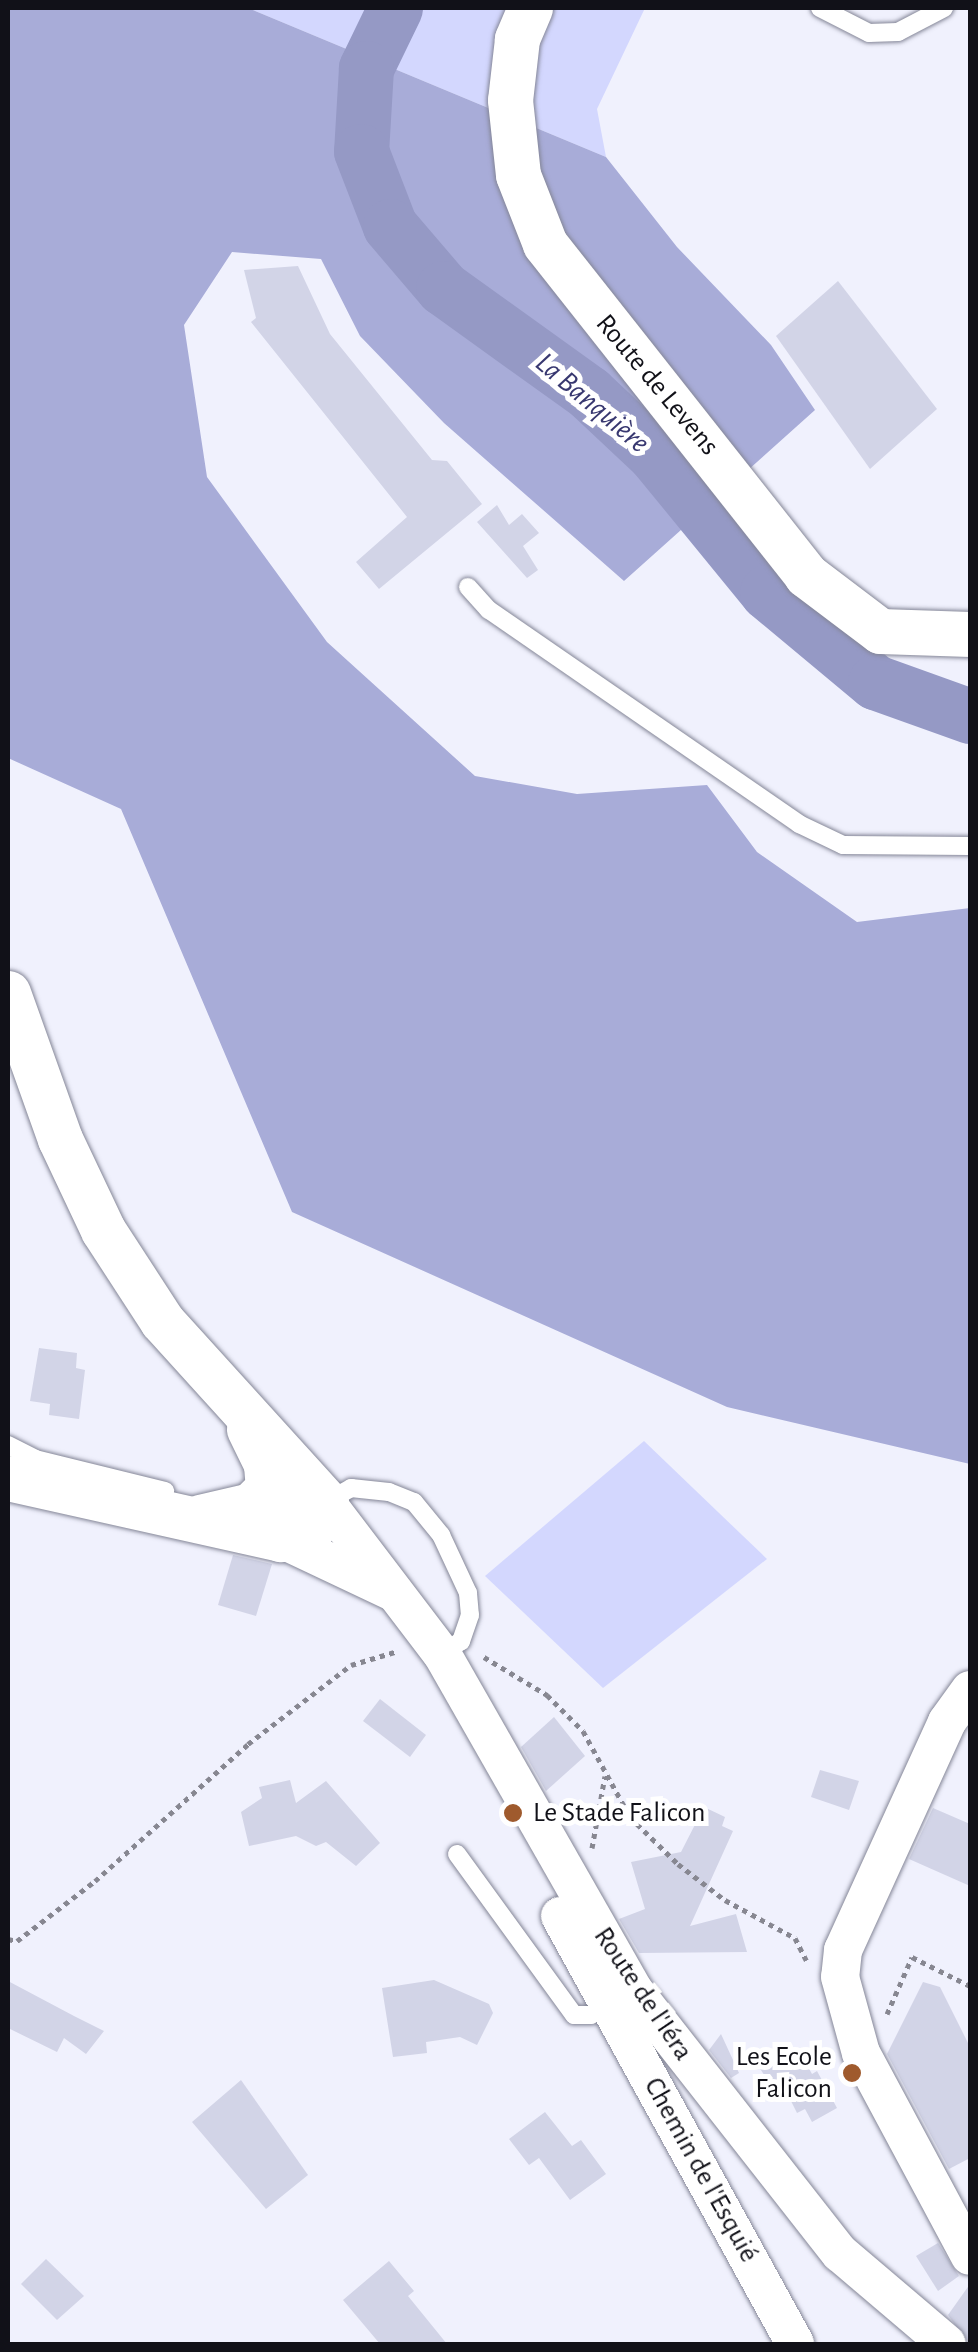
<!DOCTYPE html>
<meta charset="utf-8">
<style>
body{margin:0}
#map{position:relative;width:978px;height:2352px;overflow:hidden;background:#f0f1fd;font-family:"Alegreya Sans",sans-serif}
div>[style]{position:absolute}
.green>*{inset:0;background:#d3d7fe}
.forest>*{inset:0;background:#a8acd8}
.river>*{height:55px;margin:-27.5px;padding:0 27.5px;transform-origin:27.5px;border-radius:27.5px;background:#9599c5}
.building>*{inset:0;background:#d2d4e7}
.path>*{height:5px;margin-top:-2.5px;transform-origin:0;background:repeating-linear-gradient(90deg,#878791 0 5px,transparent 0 10px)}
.roads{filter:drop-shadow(0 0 2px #848697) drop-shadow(0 0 2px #848697)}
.service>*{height:18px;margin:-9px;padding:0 9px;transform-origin:9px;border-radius:9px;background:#fff}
.minor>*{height:38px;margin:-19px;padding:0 19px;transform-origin:19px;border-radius:19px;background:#fff}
.tertiary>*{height:45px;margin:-22.5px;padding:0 22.5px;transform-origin:22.5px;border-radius:22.5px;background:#fff}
.dots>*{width:28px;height:28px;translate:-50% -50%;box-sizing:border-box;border:5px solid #fff;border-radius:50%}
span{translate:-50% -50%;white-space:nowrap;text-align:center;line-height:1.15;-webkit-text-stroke:10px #fff;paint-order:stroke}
.street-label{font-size:28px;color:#111118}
.poi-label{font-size:28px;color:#111118}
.left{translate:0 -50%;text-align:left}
.right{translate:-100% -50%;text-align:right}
.water-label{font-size:30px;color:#383870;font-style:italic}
.frame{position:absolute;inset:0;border:10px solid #111118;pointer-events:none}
</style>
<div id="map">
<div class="green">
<i style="clip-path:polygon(248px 8px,645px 8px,597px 109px,606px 157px)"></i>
<i style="clip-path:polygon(644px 1441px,767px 1559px,603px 1688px,485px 1576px)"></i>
</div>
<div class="forest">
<i style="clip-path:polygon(8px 8px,248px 8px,606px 157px,677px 247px,771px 345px,815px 410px,624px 581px,444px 423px,360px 336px,321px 259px,232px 252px,184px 325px,207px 477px,327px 642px,475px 776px,577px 794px,707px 785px,757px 852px,857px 922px,970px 908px,970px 1464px,727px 1407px,292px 1212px,121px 809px,8px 758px)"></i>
</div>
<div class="river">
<i style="left:395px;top:8px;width:67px;rotate:115.8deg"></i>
<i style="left:366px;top:68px;width:83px;rotate:93.4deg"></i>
<i style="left:361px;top:151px;width:80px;rotate:68.9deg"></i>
<i style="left:390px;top:226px;width:82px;rotate:49.5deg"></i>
<i style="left:443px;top:288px;width:180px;rotate:35.7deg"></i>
<i style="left:589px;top:393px;width:91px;rotate:43.2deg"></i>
<i style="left:655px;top:455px;width:177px;rotate:50.7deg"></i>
<i style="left:767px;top:592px;width:141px;rotate:39.8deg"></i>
<i style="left:875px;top:682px;width:101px;rotate:19.7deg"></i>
</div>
<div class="building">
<i style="clip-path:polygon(298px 266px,330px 334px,432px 460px,447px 461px,482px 504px,379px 589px,356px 562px,407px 517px,251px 322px,256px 318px,244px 270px)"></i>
<i style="clip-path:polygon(838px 281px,937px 409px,870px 469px,776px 336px)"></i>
<i style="clip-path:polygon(497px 505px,509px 525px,522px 514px,539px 533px,523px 546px,538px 570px,527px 578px,477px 522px)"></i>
<i style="clip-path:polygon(39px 1348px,77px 1353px,76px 1368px,85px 1370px,79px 1419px,49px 1415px,50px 1404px,30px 1401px)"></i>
<i style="clip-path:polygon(233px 1555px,272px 1564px,256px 1616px,218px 1605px)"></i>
<i style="clip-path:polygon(380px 1699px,426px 1735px,410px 1757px,363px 1721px)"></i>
<i style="clip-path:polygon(554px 1717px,585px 1756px,546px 1791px,521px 1747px)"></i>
<i style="clip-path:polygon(820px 1770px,859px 1781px,849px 1810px,811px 1797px)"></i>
<i style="clip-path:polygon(290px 1780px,296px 1803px,326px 1781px,380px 1843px,356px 1866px,326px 1842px,316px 1846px,296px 1836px,249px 1846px,241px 1812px,262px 1798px,259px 1787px)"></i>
<i style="clip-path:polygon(704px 1807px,725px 1817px,722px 1826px,733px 1831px,690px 1926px,736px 1914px,747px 1952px,639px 1953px,619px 1919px,645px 1909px,631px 1862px,681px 1852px)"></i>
<i style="clip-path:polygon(933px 1808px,970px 1824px,970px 1886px,909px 1859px)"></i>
<i style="clip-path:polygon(434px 1980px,489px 2004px,493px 2013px,477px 2045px,460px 2037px,426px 2042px,427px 2053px,393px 2057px,382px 1988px)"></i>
<i style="clip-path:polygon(8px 1981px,74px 2016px,104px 2031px,86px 2054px,64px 2038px,57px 2052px,8px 2028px)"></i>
<i style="clip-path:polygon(923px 1982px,940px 1987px,970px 2047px,970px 2158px,949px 2169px,887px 2054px)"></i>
<i style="clip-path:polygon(721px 2034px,739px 2073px,731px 2078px,709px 2050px)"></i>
<i style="clip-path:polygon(788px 2051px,798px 2067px,806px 2063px,812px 2074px,817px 2071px,837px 2108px,812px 2122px,805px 2109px,797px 2113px,783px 2085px,774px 2090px,759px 2067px)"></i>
<i style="clip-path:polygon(241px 2080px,308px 2175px,266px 2209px,192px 2122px)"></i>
<i style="clip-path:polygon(545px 2112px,572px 2146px,581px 2140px,606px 2174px,570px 2200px,539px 2158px,529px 2165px,509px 2139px)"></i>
<i style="clip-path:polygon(938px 2243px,959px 2276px,938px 2291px,916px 2256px)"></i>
<i style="clip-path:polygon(46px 2259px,84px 2296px,57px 2320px,21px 2284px)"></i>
<i style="clip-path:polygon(389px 2261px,414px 2291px,408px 2296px,447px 2344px,380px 2344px,343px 2300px)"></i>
<i style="clip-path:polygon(970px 2284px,970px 2344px,969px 2344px,948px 2315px)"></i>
</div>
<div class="path">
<i style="left:484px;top:1657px;width:74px;rotate:31.1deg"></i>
<i style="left:547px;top:1695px;width:51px;rotate:45deg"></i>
<i style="left:583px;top:1731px;width:98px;rotate:61.3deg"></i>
<i style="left:630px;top:1817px;width:67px;rotate:44.4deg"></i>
<i style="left:678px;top:1864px;width:59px;rotate:37.5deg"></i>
<i style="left:725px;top:1900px;width:80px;rotate:28.5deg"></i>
<i style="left:795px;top:1938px;width:25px;rotate:63deg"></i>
<i style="left:592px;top:1848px;width:73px;rotate:-79.8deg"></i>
<i style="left:8px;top:1939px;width:9px;rotate:13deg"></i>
<i style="left:17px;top:1941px;width:98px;rotate:-37.6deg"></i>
<i style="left:95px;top:1881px;width:205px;rotate:-41.8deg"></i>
<i style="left:248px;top:1744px;width:130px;rotate:-37.5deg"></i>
<i style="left:351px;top:1665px;width:49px;rotate:-16.6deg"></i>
<i style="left:887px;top:2014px;width:62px;rotate:-66.3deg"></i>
<i style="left:912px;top:1957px;width:65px;rotate:26.6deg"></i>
</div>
<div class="roads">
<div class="service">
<i style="left:820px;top:8px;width:55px;rotate:27deg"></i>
<i style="left:869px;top:33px;width:29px;rotate:-2deg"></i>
<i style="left:898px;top:32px;width:52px;rotate:-27.6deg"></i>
<i style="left:468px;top:587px;width:31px;rotate:48deg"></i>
<i style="left:489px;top:610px;width:377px;rotate:34.6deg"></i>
<i style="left:799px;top:824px;width:49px;rotate:25.5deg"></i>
<i style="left:843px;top:845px;width:127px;rotate:0.5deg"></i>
<i style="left:8px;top:1445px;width:30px;rotate:27deg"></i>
<i style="left:35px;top:1459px;width:134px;rotate:13.8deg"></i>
<i style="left:326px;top:1502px;width:29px;rotate:-29deg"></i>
<i style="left:351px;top:1488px;width:38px;rotate:6deg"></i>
<i style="left:389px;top:1492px;width:27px;rotate:22deg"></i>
<i style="left:414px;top:1502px;width:43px;rotate:50.7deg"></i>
<i style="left:441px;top:1535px;width:64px;rotate:65deg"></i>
<i style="left:468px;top:1593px;width:22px;rotate:85deg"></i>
<i style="left:470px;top:1615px;width:28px;rotate:109deg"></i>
<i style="left:461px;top:1641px;width:23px;rotate:146deg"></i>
<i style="left:457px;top:1854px;width:199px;rotate:54deg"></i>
<i style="left:574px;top:2015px;width:17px"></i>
<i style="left:591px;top:2015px;width:23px;rotate:-38deg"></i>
</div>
<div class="minor">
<i style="left:251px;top:1505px;width:75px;rotate:-2.3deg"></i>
<i style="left:326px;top:1502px;width:191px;rotate:52.7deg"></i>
<i style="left:442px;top:1654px;width:389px;rotate:60.3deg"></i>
<i style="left:635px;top:1992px;width:332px;rotate:51.9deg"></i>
<i style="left:840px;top:2253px;width:140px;rotate:40.4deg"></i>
<i style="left:271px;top:1527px;width:16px;rotate:50deg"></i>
<i style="left:281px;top:1539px;width:124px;rotate:25.3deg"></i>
<i style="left:970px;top:1690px;width:39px;rotate:126deg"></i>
<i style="left:947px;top:1722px;width:251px;rotate:114.5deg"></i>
<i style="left:843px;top:1950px;width:27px;rotate:96deg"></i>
<i style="left:840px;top:1977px;width:79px;rotate:74.6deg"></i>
<i style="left:861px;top:2053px;width:230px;rotate:61.8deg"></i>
<i style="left:560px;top:1916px;width:488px;rotate:61.2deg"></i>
</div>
<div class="tertiary">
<i style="left:530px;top:8px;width:34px;rotate:113deg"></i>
<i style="left:517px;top:39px;width:61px;rotate:96.5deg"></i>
<i style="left:510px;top:100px;width:75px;rotate:83.9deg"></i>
<i style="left:518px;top:175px;width:74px;rotate:68.6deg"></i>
<i style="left:545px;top:244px;width:422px;rotate:51.7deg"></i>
<i style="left:806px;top:575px;width:93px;rotate:37.1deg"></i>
<i style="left:880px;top:631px;width:90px;rotate:1.9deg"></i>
<i style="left:8px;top:993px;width:155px;rotate:70.4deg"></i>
<i style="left:60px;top:1139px;width:101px;rotate:64.7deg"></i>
<i style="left:103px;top:1230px;width:108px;rotate:57deg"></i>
<i style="left:162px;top:1321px;width:244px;rotate:47.8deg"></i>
<i style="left:326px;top:1502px;width:34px;rotate:118deg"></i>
<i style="left:310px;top:1532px;width:30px;rotate:166deg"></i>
<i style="left:281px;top:1539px;width:280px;rotate:-167.4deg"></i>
<i style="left:200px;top:1517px;width:52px;rotate:-13.2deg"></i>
<i style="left:251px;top:1505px;width:24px;rotate:-45deg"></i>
<i style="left:268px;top:1488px;width:24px;rotate:-95deg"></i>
<i style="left:266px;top:1464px;width:39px;rotate:-116deg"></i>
</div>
</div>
<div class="dots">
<i style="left:513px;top:1813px;background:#9f5a2d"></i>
<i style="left:852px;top:2073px;background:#9f5a2d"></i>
</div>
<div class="street-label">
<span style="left:657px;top:385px;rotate:50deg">Route de Levens</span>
<span style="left:643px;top:1994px;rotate:56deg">Route de l'Iéra</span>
<span style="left:701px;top:2170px;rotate:61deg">Chemin de l'Esquié</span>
</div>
<div class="poi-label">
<span class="left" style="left:533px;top:1813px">Le Stade Falicon</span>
<span class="right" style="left:832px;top:2073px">Les Ecole<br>Falicon</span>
</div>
<div class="water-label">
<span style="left:592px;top:403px;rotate:40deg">La Banquière</span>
</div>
<div class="frame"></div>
</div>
